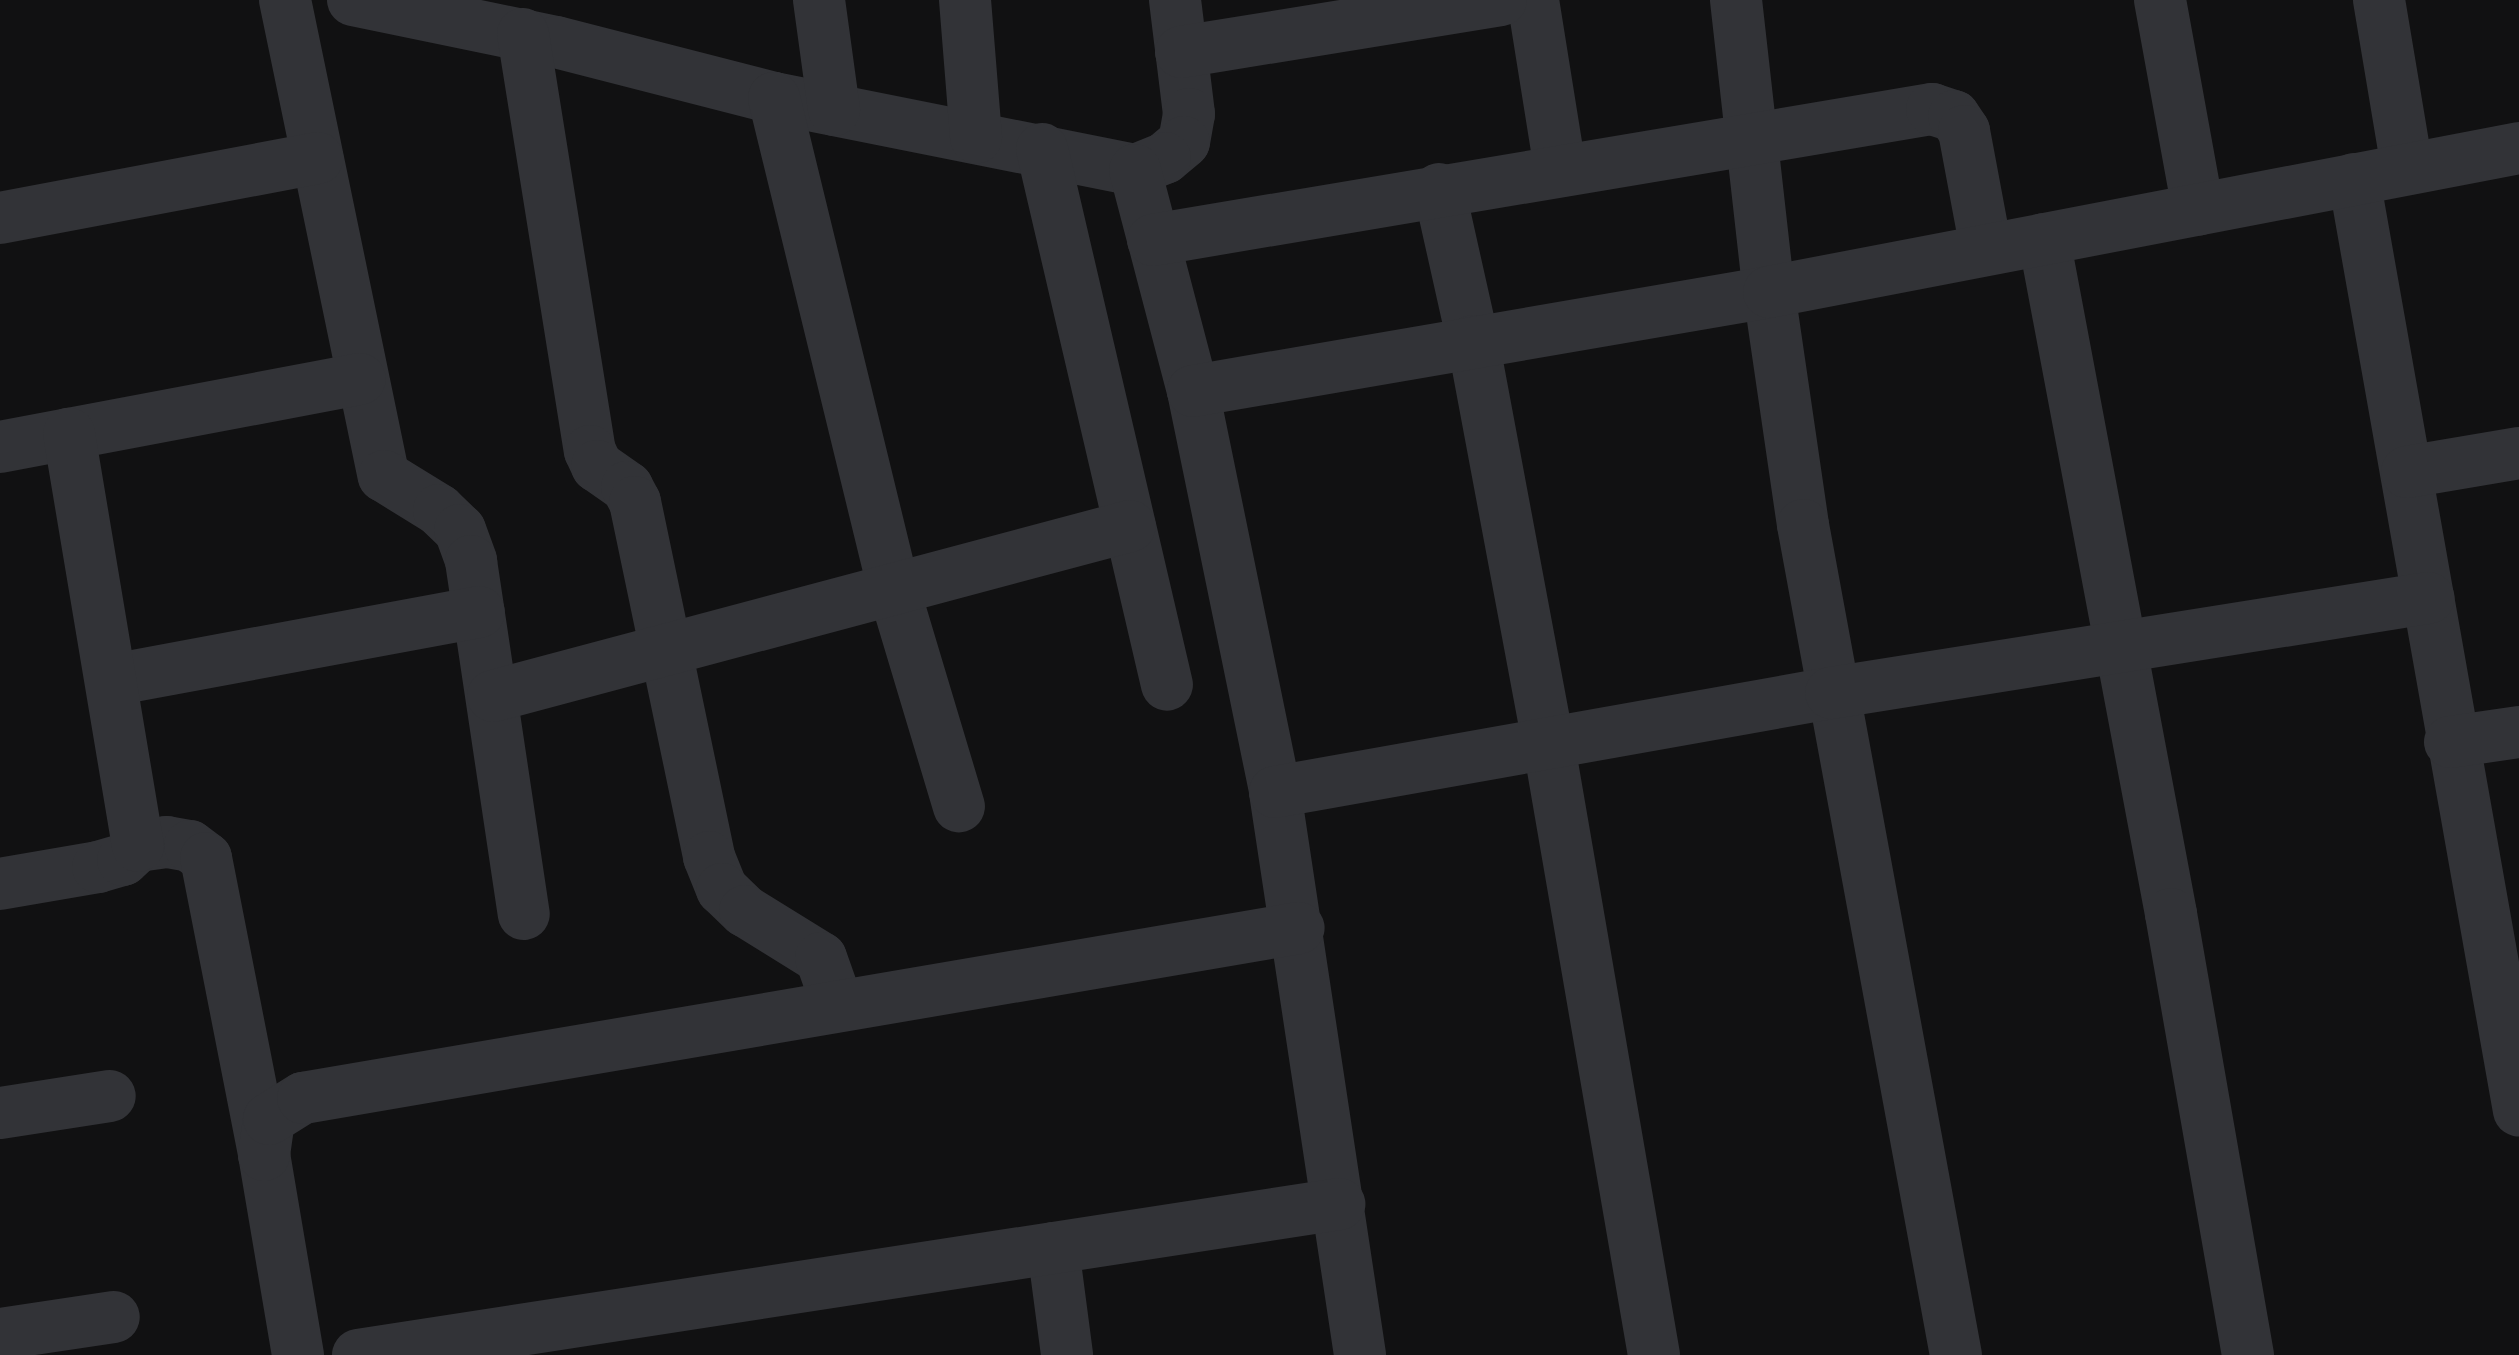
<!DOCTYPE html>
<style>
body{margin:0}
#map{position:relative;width:2519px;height:1355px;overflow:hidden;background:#111112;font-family:Manrope,sans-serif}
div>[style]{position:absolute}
.street>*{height:52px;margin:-26px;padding:0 26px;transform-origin:26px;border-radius:26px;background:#323337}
span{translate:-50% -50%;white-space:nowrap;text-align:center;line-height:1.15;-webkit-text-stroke:10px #0c0c0d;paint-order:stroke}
</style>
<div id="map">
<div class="street">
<i style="left:285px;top:0;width:486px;rotate:78.3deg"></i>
<i style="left:384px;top:476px;width:65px;rotate:31.7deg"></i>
<i style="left:439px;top:510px;width:29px;rotate:44deg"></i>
<i style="left:460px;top:530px;width:33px;rotate:70deg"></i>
<i style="left:471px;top:561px;width:357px;rotate:81.5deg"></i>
<i style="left:353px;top:0;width:207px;rotate:11.7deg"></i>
<i style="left:556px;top:42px;width:225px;rotate:14.4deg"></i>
<i style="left:774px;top:98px;width:368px;rotate:11.3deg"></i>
<i style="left:819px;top:0;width:111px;rotate:82.2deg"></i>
<i style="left:965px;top:0;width:138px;rotate:85.4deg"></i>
<i style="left:1175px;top:0;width:115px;rotate:83deg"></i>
<i style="left:1189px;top:114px;width:28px;rotate:100deg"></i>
<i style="left:1184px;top:142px;width:25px;rotate:140deg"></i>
<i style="left:1165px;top:158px;width:32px;rotate:158deg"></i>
<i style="left:1135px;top:170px;width:228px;rotate:75.3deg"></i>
<i style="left:1193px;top:391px;width:409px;rotate:78.4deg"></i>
<i style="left:1275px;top:792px;width:569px;rotate:81.41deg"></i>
<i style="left:1533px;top:0;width:171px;rotate:80.9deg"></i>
<i style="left:1736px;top:0;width:294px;rotate:83.6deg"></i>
<i style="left:1769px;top:292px;width:235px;rotate:81.7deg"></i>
<i style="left:1803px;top:525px;width:844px;rotate:79.56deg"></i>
<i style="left:2160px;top:0;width:213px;rotate:79.7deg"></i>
<i style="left:2379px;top:0;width:170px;rotate:80.5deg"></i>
<i style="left:523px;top:34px;width:422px;rotate:80.9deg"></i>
<i style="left:590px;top:451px;width:17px;rotate:65deg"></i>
<i style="left:597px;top:466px;width:37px;rotate:35deg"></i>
<i style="left:627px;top:487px;width:17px;rotate:62deg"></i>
<i style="left:635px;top:502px;width:363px;rotate:78.2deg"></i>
<i style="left:709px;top:857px;width:35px;rotate:68deg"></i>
<i style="left:722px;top:889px;width:32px;rotate:44deg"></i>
<i style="left:745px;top:911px;width:89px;rotate:31.7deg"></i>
<i style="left:821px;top:958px;width:51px;rotate:70.5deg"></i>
<i style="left:1181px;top:52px;width:324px;rotate:-9.2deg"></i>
<i style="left:774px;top:98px;width:506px;rotate:76.29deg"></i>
<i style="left:894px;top:590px;width:226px;rotate:73.3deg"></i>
<i style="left:1042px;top:149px;width:550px;rotate:76.87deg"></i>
<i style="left:2354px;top:179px;width:946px;rotate:79.96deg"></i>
<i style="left:1439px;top:189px;width:156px;rotate:77.4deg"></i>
<i style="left:1473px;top:341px;width:412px;rotate:79.4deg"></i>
<i style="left:1549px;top:746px;width:618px;rotate:80.22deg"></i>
<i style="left:0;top:218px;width:323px;rotate:-10.7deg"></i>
<i style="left:2044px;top:239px;width:687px;rotate:79.34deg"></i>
<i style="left:2171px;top:914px;width:448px;rotate:80.1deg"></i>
<i style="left:1153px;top:240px;width:790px;rotate:-9.55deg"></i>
<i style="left:1932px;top:109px;width:23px;rotate:18deg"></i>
<i style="left:1954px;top:116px;width:18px;rotate:56deg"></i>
<i style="left:1964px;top:131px;width:120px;rotate:79.4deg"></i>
<i style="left:1193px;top:391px;width:584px;rotate:-9.75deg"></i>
<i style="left:1769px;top:292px;width:764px;rotate:-10.87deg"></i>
<i style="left:0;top:447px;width:366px;rotate:-10.7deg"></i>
<i style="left:2407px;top:472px;width:114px;rotate:-9.6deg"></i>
<i style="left:112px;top:680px;width:373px;rotate:-10.5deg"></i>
<i style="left:493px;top:696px;width:659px;rotate:-14.94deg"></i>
<i style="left:2450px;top:742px;width:70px;rotate:-8.2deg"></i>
<i style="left:1275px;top:792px;width:565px;rotate:-10.1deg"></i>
<i style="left:1831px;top:693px;width:605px;rotate:-9.04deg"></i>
<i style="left:138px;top:846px;width:29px;rotate:-8deg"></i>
<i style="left:167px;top:842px;width:23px;rotate:10deg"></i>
<i style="left:190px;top:846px;width:20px;rotate:37deg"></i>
<i style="left:206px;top:858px;width:303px;rotate:78.9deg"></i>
<i style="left:0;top:884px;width:99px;rotate:-9.8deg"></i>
<i style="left:98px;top:867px;width:26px;rotate:-16deg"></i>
<i style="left:123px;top:860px;width:21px;rotate:-43deg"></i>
<i style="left:138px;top:846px;width:418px;rotate:-99.5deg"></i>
<i style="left:0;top:1113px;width:111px;rotate:-8.8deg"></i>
<i style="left:1053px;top:1248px;width:108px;rotate:82.5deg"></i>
<i style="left:0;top:1334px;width:115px;rotate:-8.5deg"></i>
<i style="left:298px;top:1355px;width:203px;rotate:-99.6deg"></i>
<i style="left:264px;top:1155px;width:36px;rotate:-82deg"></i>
<i style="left:269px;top:1119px;width:40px;rotate:-32deg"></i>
<i style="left:303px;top:1098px;width:1010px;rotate:-9.69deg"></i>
<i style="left:358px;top:1355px;width:993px;rotate:-8.75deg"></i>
</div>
</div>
